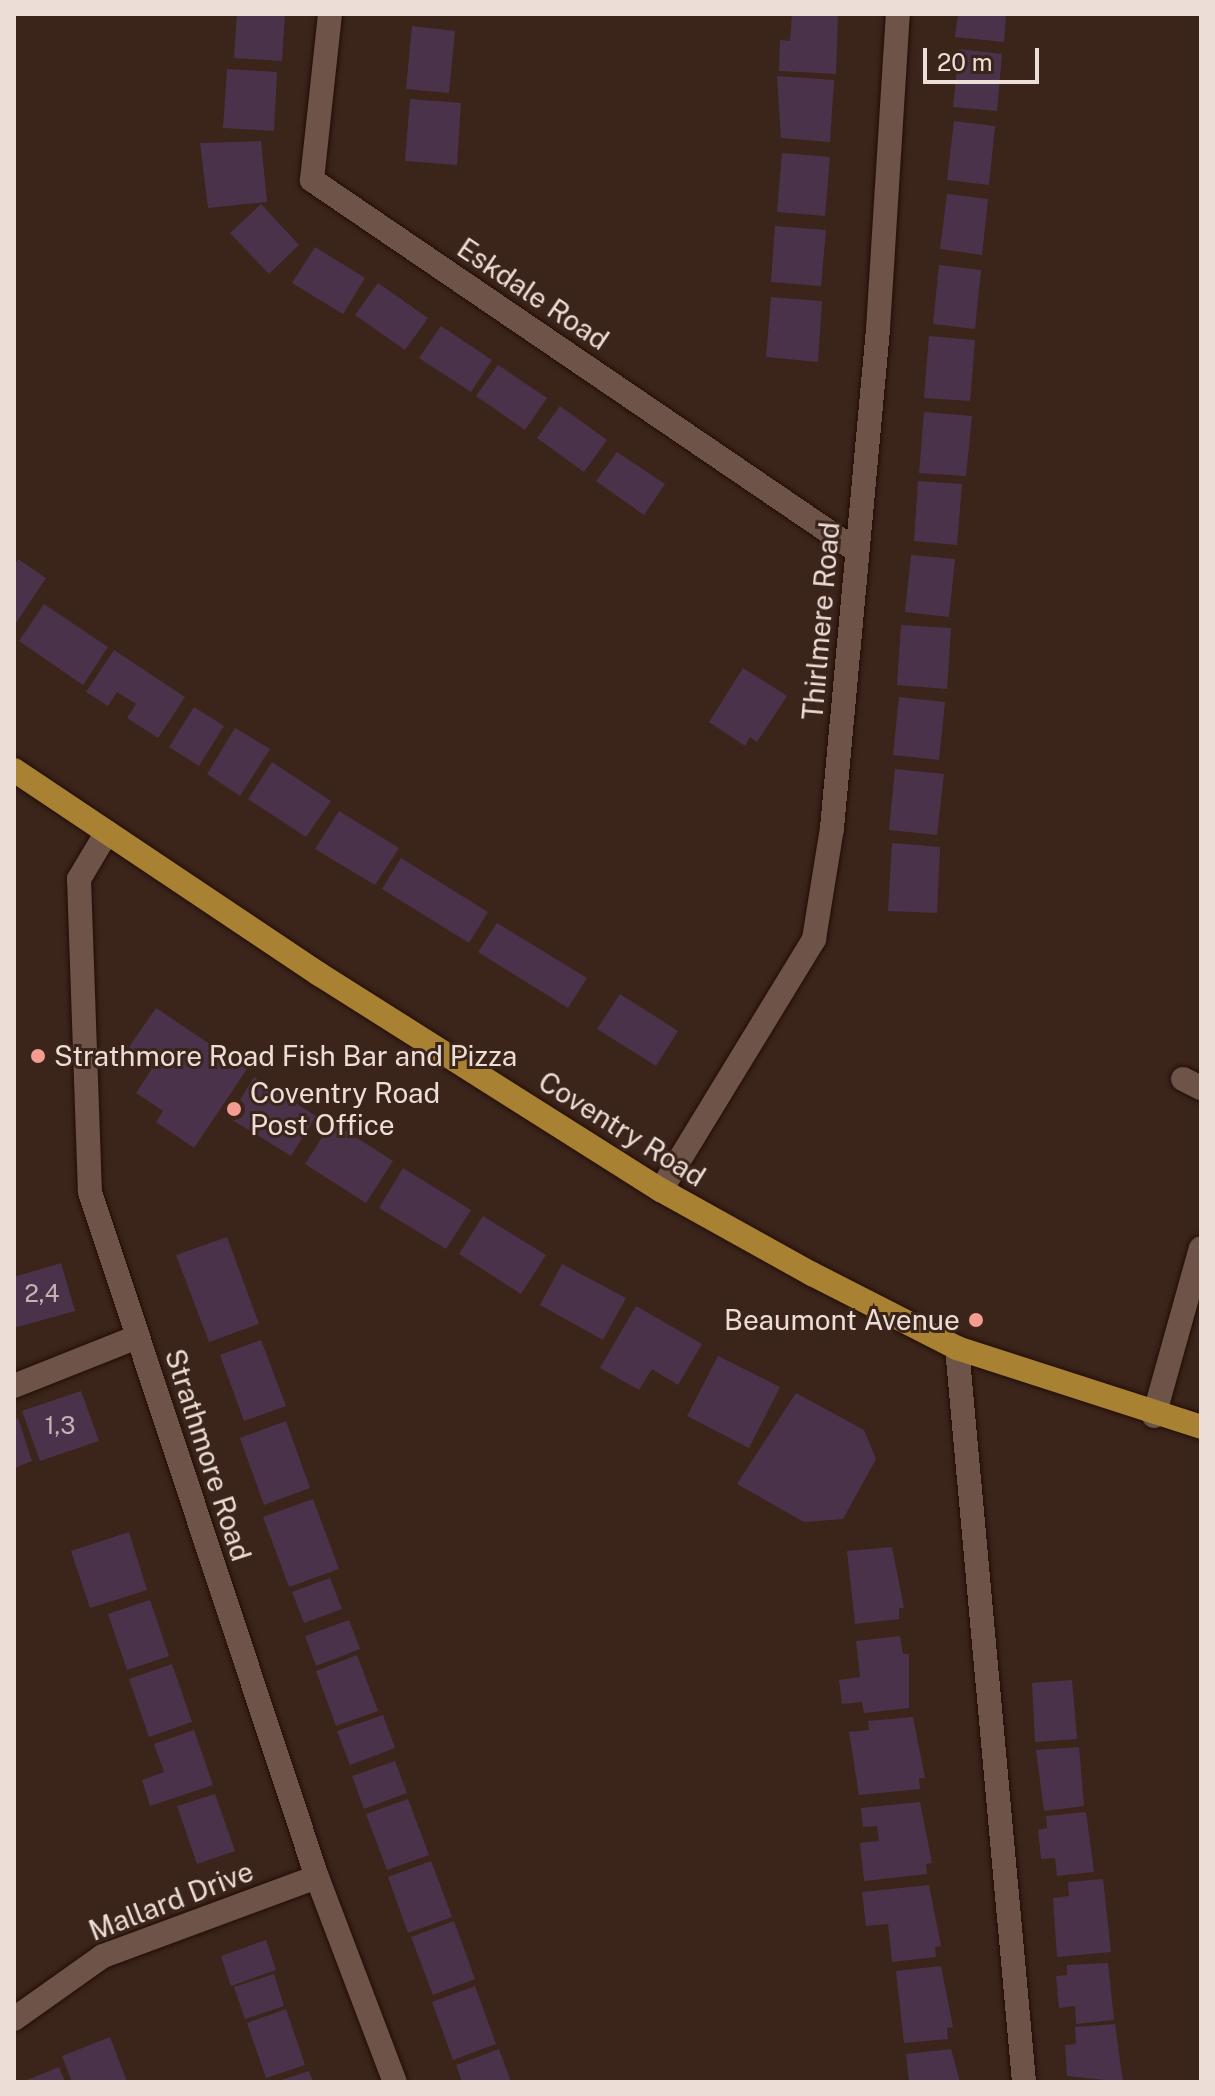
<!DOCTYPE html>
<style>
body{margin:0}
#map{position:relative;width:1215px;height:2096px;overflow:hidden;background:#3b241a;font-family:"Public Sans",sans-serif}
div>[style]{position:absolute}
.building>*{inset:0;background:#4b324b}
.roads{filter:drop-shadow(0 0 2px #210d05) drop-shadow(0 0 2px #210d05)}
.minor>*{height:24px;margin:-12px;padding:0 12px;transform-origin:12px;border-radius:12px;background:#6d5348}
.major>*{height:24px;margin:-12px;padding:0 12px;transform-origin:12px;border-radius:12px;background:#a88133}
.dots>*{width:22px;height:22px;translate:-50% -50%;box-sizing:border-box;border:4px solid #3b241a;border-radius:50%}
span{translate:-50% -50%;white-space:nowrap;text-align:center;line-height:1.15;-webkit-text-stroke:6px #3b241a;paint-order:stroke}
.number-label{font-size:24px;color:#c4b2b4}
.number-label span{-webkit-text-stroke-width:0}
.street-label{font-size:28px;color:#edddd7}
.poi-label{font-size:28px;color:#edddd7}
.left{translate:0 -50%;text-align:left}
.right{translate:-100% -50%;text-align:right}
.frame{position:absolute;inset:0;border:16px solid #edddd7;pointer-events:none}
.scale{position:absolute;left:923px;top:48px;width:116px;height:36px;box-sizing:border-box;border:4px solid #edddd7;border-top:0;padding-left:10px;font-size:24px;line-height:28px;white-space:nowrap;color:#edddd7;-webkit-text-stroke:6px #3b241a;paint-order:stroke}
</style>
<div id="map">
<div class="building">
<i style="clip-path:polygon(237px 14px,285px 14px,282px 61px,234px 58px)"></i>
<i style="clip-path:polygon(792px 14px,838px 14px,836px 74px,779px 71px,780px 40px,790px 41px)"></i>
<i style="clip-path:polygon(958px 14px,1006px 14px,1004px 42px,955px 37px)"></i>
<i style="clip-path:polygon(412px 26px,455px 31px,449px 93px,406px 89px)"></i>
<i style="clip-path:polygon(959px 49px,1002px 54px,997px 111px,953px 107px)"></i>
<i style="clip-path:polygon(227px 69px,277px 72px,274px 131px,223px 128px)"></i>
<i style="clip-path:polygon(777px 76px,834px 80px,830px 142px,781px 138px)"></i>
<i style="clip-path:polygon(410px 99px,461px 103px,457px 165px,405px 161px)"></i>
<i style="clip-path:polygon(954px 121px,995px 126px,989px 185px,947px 180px)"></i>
<i style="clip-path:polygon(261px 141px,267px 202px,208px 208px,200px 143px)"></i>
<i style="clip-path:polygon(782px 153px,830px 157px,825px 216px,777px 212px)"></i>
<i style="clip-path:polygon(947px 194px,988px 199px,982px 255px,940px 249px)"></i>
<i style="clip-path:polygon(261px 204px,299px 245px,269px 274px,230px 233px)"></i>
<i style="clip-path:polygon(775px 226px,826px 230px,821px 286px,771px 282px)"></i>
<i style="clip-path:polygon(315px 247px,365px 278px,343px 314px,292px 283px)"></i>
<i style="clip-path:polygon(939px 265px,981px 270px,975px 329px,933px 324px)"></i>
<i style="clip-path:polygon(378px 283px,428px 318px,405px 350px,355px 315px)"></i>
<i style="clip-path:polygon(771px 297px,822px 301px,818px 362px,766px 357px)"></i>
<i style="clip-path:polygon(441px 326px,492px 360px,471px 392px,419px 358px)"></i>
<i style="clip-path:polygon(929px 336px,975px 340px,970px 401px,924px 398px)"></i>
<i style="clip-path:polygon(498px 365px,547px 398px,525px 430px,476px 396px)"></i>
<i style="clip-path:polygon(560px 406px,607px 440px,584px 472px,537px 438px)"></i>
<i style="clip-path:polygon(924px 412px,972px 416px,966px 476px,919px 473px)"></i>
<i style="clip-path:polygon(617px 452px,665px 484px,644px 515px,596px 481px)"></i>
<i style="clip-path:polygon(918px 481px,962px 484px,957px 545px,914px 541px)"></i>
<i style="clip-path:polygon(911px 555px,955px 559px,949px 617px,905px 612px)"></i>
<i style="clip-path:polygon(18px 559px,46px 578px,14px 626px,14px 566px)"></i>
<i style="clip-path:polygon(44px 604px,108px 647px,83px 685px,19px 641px)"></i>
<i style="clip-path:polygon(901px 625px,951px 628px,947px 689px,897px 685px)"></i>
<i style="clip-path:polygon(114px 650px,185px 697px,158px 738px,127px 718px,136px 704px,117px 692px,108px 706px,86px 692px)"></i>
<i style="clip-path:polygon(743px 668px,787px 696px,757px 742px,750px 737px,745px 746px,709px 722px)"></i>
<i style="clip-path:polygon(899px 697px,945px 702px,939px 760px,893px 755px)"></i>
<i style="clip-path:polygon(194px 707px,224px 726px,199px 766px,169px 747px)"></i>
<i style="clip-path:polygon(235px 728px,270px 749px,240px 796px,207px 774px)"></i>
<i style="clip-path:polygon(272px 762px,331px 801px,306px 837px,248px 799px)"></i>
<i style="clip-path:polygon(895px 769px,944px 774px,937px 835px,889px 830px)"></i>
<i style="clip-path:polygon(339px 811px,399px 848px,375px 885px,315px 849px)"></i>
<i style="clip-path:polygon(892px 843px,940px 847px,937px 913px,888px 911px)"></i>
<i style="clip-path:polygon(401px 858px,488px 912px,469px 943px,382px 889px)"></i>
<i style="clip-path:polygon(497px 923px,587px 978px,568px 1008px,478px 952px)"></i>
<i style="clip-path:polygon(620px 994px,678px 1031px,656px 1066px,597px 1029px)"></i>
<i style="clip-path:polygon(156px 1008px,247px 1069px,194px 1148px,156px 1122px,163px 1111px,136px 1093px,155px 1064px,129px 1047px)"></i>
<i style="clip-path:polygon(254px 1077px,316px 1116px,291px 1156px,229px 1118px)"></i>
<i style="clip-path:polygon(332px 1122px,393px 1161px,366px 1203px,305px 1164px)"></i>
<i style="clip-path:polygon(403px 1168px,471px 1210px,446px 1249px,379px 1208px)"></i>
<i style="clip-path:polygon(483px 1216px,546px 1255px,521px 1294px,459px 1254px)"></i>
<i style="clip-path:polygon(227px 1237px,259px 1324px,209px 1342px,176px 1255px)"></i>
<i style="clip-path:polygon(61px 1263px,75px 1311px,14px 1328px,14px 1277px)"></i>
<i style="clip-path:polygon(562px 1264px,626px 1298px,603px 1340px,540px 1305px)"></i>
<i style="clip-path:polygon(636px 1306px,702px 1344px,678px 1385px,652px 1369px,639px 1390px,600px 1368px)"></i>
<i style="clip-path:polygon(261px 1340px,286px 1406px,244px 1421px,220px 1355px)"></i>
<i style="clip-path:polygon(718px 1356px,780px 1387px,749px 1448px,687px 1416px)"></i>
<i style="clip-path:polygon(81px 1391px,99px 1441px,40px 1461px,22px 1411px)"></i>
<i style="clip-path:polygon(796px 1393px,864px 1430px,876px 1459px,843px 1519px,804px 1522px,737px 1484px)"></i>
<i style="clip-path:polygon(18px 1418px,32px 1461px,14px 1468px,14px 1420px)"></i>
<i style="clip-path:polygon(286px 1421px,310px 1488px,264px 1505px,240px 1438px)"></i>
<i style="clip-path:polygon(313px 1499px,339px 1569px,289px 1587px,263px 1517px)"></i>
<i style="clip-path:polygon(129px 1532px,147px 1590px,90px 1608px,71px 1551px)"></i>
<i style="clip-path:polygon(892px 1547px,904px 1608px,899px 1608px,899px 1619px,855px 1624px,847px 1551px)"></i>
<i style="clip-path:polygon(330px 1578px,342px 1609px,304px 1623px,292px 1592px)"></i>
<i style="clip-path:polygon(150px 1600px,169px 1656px,127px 1670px,108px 1614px)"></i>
<i style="clip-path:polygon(349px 1620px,360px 1649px,316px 1666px,305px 1636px)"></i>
<i style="clip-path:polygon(900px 1636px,903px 1654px,909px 1654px,909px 1708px,864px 1713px,862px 1702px,842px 1704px,839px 1680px,860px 1677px,856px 1641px)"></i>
<i style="clip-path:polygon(357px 1655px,378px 1711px,336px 1726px,316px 1671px)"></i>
<i style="clip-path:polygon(172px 1664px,192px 1722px,149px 1737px,129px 1679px)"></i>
<i style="clip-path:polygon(1072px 1680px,1077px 1739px,1035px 1742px,1032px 1683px)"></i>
<i style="clip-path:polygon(383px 1715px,395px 1748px,350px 1765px,337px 1731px)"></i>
<i style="clip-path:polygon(913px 1717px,925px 1778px,919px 1778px,920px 1789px,859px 1795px,849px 1732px,869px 1730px,868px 1721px)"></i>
<i style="clip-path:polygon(194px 1730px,213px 1785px,150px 1806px,142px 1780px,164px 1772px,154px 1744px)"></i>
<i style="clip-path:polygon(1079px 1747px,1084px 1806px,1044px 1811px,1036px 1750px)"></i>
<i style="clip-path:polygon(395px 1761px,407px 1793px,364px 1809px,352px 1776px)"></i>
<i style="clip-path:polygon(215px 1794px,235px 1851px,197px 1864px,177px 1806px)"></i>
<i style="clip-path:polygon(408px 1799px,429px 1855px,387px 1870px,366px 1814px)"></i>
<i style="clip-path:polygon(920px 1802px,932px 1863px,926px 1864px,927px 1874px,864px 1881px,860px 1843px,879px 1841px,877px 1826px,863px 1827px,861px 1808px)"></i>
<i style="clip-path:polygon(1086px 1812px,1094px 1872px,1057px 1876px,1055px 1858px,1041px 1859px,1038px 1830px,1047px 1828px,1046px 1816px)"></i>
<i style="clip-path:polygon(431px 1861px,452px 1917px,408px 1933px,388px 1877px)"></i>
<i style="clip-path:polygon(1103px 1879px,1111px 1952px,1057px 1957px,1053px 1898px,1069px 1896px,1068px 1882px)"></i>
<i style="clip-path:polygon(929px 1885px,941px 1946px,935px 1947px,936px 1957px,892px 1962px,888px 1924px,866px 1926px,862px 1892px)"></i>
<i style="clip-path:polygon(454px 1921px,475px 1979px,433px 1995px,411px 1937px)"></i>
<i style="clip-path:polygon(266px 1940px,276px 1970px,231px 1986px,221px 1956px)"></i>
<i style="clip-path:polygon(1108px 1963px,1114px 2020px,1076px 2024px,1075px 2006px,1059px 2008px,1056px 1976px,1067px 1975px,1067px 1965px)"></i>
<i style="clip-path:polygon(941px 1966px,953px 2027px,947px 2028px,948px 2039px,904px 2043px,896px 1971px)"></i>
<i style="clip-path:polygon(274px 1974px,284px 2006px,245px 2019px,234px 1987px)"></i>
<i style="clip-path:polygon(475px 1986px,496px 2044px,453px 2060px,432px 2002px)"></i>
<i style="clip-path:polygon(286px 2009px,305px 2065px,266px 2078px,247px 2023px)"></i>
<i style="clip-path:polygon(1115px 2024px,1123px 2082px,1067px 2076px,1065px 2045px,1076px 2044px,1075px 2027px)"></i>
<i style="clip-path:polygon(110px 2037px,127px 2082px,72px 2082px,62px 2056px)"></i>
<i style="clip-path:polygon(499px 2049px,511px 2082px,462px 2082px,456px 2065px)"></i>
<i style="clip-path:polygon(951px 2049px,960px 2082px,909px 2082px,906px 2054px)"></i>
<i style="clip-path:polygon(59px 2067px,65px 2082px,22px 2082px)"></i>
<i style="clip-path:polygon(309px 2071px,313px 2082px,279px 2082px,278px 2081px)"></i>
</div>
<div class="roads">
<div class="minor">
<i style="left:330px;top:14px;width:167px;rotate:96.2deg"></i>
<i style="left:312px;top:180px;width:659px;rotate:34.24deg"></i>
<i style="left:107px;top:832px;width:55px;rotate:120.8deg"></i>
<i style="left:79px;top:879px;width:313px;rotate:88deg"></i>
<i style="left:90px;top:1192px;width:722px;rotate:71.67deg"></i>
<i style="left:317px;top:1877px;width:219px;rotate:69.2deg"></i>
<i style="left:1183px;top:1079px;width:20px;rotate:27deg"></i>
<i style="left:661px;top:1190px;width:294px;rotate:-58.6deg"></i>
<i style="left:814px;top:939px;width:112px;rotate:-80.8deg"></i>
<i style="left:832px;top:828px;width:501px;rotate:-84.73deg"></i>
<i style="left:878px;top:329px;width:316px;rotate:-86.4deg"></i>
<i style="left:957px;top:1348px;width:737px;rotate:84.78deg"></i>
<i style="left:14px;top:1386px;width:132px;rotate:-21.7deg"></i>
<i style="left:1154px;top:1416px;width:174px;rotate:-74.4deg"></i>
<i style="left:14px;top:2019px;width:109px;rotate:-35.3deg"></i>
<i style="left:103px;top:1956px;width:228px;rotate:-20.3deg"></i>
</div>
<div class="major">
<i style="left:14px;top:770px;width:367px;rotate:33.8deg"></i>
<i style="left:319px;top:974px;width:404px;rotate:32.3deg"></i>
<i style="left:661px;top:1190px;width:173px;rotate:29.1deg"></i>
<i style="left:812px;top:1274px;width:163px;rotate:27deg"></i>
<i style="left:957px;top:1348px;width:256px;rotate:17.9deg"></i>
</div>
</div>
<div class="dots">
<i style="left:38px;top:1056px;background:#f59c90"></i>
<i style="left:234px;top:1109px;background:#f59c90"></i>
<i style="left:976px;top:1320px;background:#f59c90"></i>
</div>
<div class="number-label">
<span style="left:42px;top:1294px">2,4</span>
<span style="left:60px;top:1426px">1,3</span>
</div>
<div class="street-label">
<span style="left:533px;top:294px;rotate:34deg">Eskdale Road</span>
<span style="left:821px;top:621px;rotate:-85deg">Thirlmere Road</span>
<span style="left:622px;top:1129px;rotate:32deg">Coventry Road</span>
<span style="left:208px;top:1455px;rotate:72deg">Strathmore Road</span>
<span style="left:171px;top:1901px;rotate:-21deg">Mallard Drive</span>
</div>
<div class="poi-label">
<span class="left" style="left:54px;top:1056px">Strathmore Road Fish Bar and Pizza</span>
<span class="left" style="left:250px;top:1109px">Coventry Road<br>Post Office</span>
<span class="right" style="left:960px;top:1320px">Beaumont Avenue</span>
</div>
<div class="frame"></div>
<div class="scale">20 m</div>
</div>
